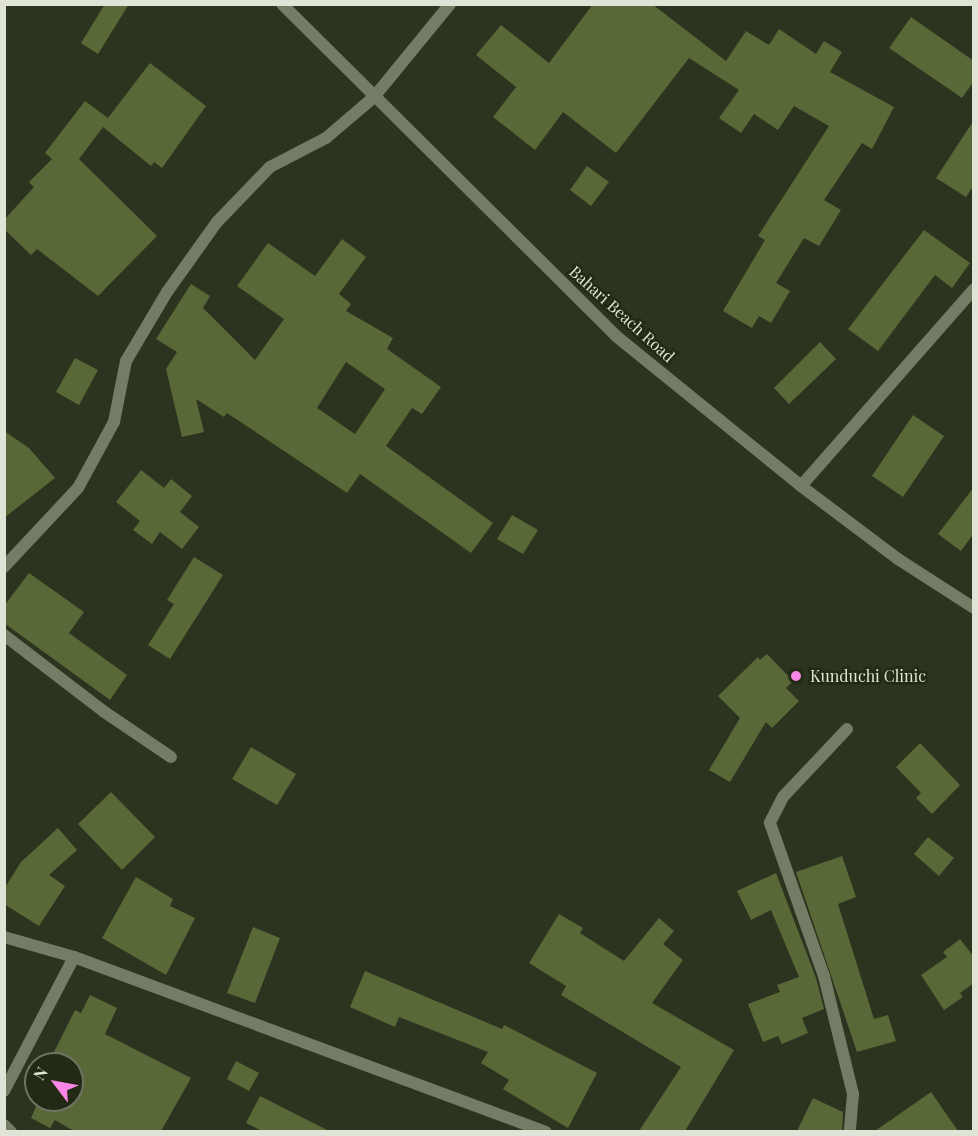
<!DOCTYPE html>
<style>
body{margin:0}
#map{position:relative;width:978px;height:1136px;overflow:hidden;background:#2c331e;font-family:"Playfair Display",serif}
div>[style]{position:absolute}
.building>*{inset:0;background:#596837}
.minor>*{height:12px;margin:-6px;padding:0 6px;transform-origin:6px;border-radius:6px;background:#747c66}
.tertiary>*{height:12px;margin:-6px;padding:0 6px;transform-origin:6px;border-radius:6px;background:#747c66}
.dots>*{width:16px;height:16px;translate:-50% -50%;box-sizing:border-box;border:3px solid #222914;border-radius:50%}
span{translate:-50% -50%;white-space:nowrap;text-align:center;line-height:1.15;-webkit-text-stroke:5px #222914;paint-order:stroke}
.street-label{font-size:16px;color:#e0e4d7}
.poi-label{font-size:16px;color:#e0e4d7}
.left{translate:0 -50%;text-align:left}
.frame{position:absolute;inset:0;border:6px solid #e0e4d7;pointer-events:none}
.north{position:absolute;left:24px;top:1052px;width:60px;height:60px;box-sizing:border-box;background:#222914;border:2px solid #6e7462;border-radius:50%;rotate:302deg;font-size:16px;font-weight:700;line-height:24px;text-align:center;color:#e0e4d7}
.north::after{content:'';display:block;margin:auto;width:21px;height:27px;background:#fa87e7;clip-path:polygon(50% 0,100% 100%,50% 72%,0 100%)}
</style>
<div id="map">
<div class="building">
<i style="clip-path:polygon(105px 4px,129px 4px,98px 54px,81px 43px)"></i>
<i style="clip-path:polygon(593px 4px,652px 4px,726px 61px,746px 31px,769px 45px,779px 29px,816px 54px,824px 41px,842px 52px,830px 72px,894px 107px,872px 149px,862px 143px,824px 200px,841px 210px,819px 246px,804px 238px,776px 283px,790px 291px,771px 323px,759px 316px,752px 328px,723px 311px,765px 240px,758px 236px,829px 126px,794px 106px,778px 130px,754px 114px,741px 133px,719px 118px,739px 90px,689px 58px,616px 153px,563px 112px,535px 150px,493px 117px,516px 87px,476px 55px,501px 25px,549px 63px)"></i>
<i style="clip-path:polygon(911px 17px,974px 61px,974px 81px,962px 98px,889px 48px)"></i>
<i style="clip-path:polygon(150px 63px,206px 106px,162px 168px,154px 162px,151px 166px,103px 127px,79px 159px,157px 236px,98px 296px,37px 249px,31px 255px,4px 229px,4px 220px,34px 187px,29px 182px,52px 159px,45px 153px,85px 101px,108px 118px)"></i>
<i style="clip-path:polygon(974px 120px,974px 185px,966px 197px,936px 178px)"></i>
<i style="clip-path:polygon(587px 166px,609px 182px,591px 206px,570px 190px)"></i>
<i style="clip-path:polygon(924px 230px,970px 263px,952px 288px,935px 275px,878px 351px,848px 329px)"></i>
<i style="clip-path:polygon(evenodd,342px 239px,366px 257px,339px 294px,351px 304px,346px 311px,393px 338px,387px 349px,441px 387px,422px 414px,412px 408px,386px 446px,493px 523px,471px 553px,360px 474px,347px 493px,227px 413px,224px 417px,196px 399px,204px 432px,182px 437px,166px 369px,177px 352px,156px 339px,191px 284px,210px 296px,203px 308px,255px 360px,284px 319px,237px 286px,268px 243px,315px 276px,342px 239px,346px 362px,385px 389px,355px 434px,317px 408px,346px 362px)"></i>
<i style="clip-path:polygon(820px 342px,836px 359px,789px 404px,774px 388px)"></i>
<i style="clip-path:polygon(75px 358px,98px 370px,79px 405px,56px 392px)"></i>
<i style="clip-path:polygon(913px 415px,944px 436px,903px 497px,872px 476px)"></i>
<i style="clip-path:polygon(4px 431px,29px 448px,55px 478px,4px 518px)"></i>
<i style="clip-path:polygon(141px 470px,164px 488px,171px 479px,192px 496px,180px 512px,199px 527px,182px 549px,160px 532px,152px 544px,133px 530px,140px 521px,116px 502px)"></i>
<i style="clip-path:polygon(974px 487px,974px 533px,961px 551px,938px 534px)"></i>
<i style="clip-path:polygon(512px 515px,538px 530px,523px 554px,497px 539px)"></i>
<i style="clip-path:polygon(194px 557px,223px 575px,170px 659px,148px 645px,174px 604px,167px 600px)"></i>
<i style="clip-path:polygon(29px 573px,84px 612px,69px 633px,127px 675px,110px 700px,4px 623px,4px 606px)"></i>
<i style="clip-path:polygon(767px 654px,793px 681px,786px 688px,799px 701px,772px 728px,766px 722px,730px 782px,709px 770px,740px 718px,718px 696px,758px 657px,760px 660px)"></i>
<i style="clip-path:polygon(920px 743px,960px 785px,932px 814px,916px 798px,921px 793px,896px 767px)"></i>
<i style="clip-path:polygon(251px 747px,296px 774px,277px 805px,232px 779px)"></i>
<i style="clip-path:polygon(111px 792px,155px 837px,122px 870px,78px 824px)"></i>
<i style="clip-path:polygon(58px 828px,77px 850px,49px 875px,65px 886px,39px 926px,4px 904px,4px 889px,21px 862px)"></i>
<i style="clip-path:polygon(928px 837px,954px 858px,939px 876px,914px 854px)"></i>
<i style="clip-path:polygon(842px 856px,856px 897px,838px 904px,874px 1019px,888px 1015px,896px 1041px,857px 1052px,796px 872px)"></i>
<i style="clip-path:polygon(776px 873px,816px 978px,824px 1009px,802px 1018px,808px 1033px,782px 1044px,778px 1036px,763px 1042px,748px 1004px,780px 992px,777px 985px,799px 977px,771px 910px,751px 920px,737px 891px)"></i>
<i style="clip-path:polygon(136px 877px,173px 899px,170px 906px,195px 918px,166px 975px,102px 938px)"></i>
<i style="clip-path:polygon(559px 914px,583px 928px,580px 933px,624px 961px,659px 918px,674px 931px,663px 944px,683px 960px,652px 1003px,734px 1050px,685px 1131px,639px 1131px,681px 1067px,561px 995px,566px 986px,529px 963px)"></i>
<i style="clip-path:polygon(253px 927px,280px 938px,255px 1003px,227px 993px)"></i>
<i style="clip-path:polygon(960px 939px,974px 957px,974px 983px,960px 993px,963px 997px,944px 1010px,921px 975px,947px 957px,943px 952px)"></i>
<i style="clip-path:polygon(365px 971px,502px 1029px,504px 1025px,597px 1073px,568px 1128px,503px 1089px,509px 1080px,481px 1063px,488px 1052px,399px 1017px,395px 1027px,350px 1007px)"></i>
<i style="clip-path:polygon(90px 995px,117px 1008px,105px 1034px,191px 1078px,161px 1131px,74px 1131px,55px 1120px,50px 1128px,31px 1118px,39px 1100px,72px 1100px,72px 1064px,48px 1064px,75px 1010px,81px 1013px)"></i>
<i style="clip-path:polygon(236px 1061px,259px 1073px,249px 1091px,227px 1079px)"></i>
<i style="clip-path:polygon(931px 1092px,958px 1131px,875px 1131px)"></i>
<i style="clip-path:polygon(260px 1096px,329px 1131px,262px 1131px,246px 1123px)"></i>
<i style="clip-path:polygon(813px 1098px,843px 1112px,842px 1131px,797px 1131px)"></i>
</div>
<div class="minor">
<i style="left:801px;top:486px;width:262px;rotate:-48.7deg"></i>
<i style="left:4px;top:567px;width:108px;rotate:-46.9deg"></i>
<i style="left:78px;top:488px;width:75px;rotate:-61.4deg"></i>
<i style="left:114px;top:422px;width:62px;rotate:-78.9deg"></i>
<i style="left:126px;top:361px;width:80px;rotate:-59.3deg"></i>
<i style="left:167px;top:292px;width:86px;rotate:-54.5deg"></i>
<i style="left:217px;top:222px;width:76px;rotate:-46.1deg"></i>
<i style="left:270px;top:167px;width:63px;rotate:-27.4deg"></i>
<i style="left:326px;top:138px;width:63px;rotate:-40.5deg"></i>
<i style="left:374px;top:97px;width:120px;rotate:-50.7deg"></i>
<i style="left:4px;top:635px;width:125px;rotate:37.5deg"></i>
<i style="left:103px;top:711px;width:82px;rotate:34.1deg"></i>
<i style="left:847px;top:729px;width:93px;rotate:133.3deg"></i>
<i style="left:783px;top:797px;width:29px;rotate:117deg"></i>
<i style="left:770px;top:823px;width:162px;rotate:70.6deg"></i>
<i style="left:824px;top:976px;width:122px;rotate:76.2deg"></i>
<i style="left:853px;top:1094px;width:38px;rotate:95deg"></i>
<i style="left:4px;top:937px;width:73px;rotate:15.9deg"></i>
<i style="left:74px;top:957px;width:503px;rotate:20.34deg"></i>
<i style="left:4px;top:1091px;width:151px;rotate:-62.4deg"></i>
<i style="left:4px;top:1125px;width:10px;rotate:45deg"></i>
</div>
<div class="tertiary">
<i style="left:282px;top:4px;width:471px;rotate:44.8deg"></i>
<i style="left:616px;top:336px;width:238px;rotate:39deg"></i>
<i style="left:801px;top:486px;width:121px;rotate:37deg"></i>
<i style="left:898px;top:559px;width:90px;rotate:32.8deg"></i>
</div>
<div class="dots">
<i style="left:796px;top:676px;background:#fa87e7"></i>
</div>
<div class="street-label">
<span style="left:622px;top:314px;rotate:42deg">Bahari Beach Road</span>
</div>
<div class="poi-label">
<span class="left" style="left:810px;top:676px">Kunduchi Clinic</span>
</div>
<div class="frame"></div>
<div class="north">N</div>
</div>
